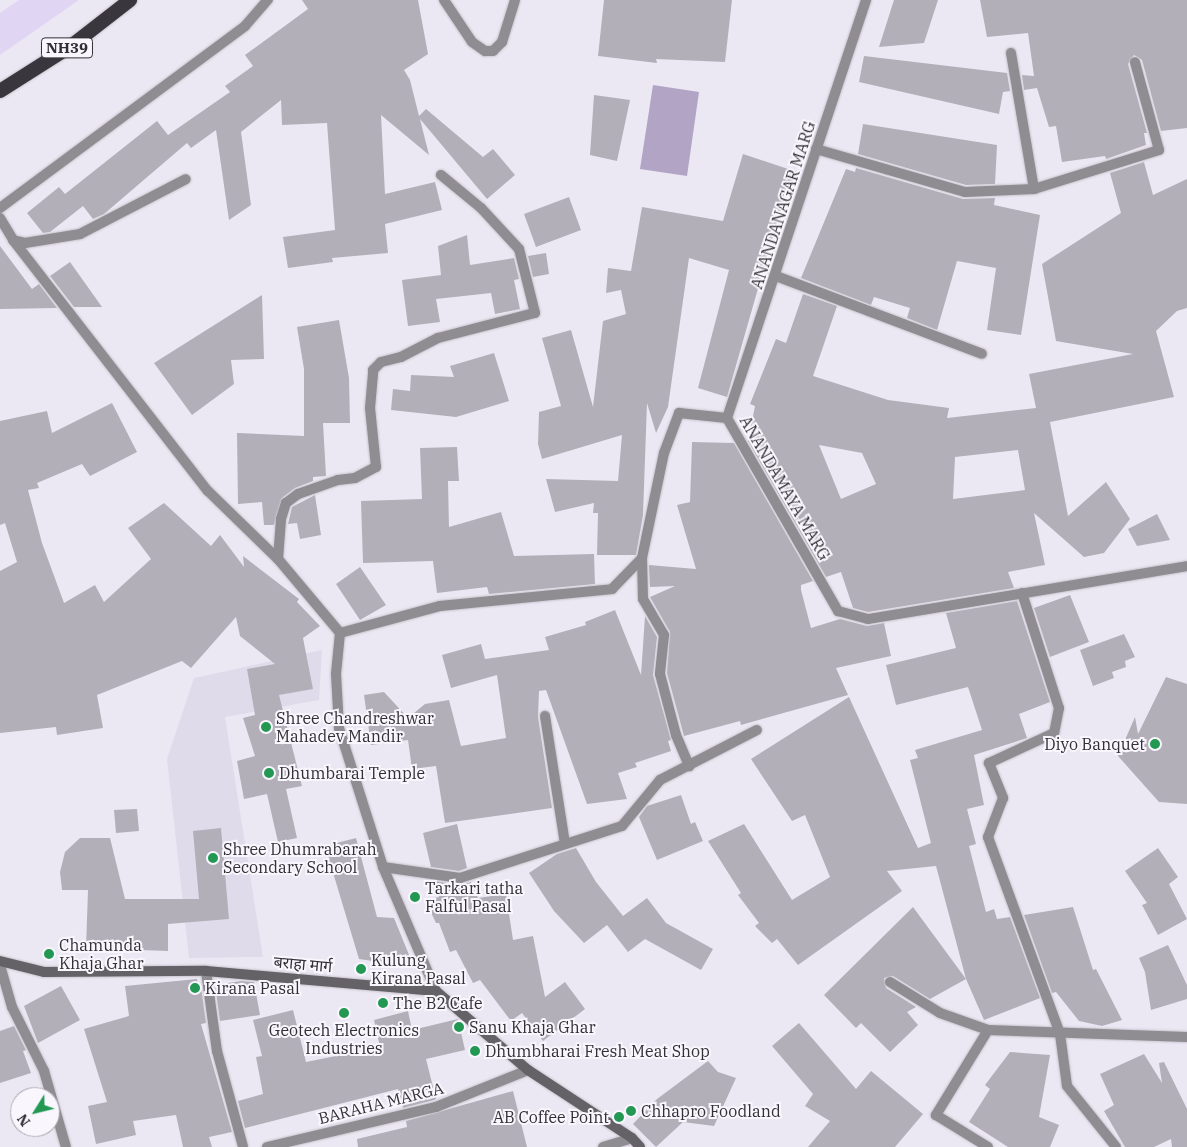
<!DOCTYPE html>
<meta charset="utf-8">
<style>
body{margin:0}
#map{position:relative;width:1187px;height:1147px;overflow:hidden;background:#ece8f3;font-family:"IBM Plex Serif","Noto Sans Devanagari",serif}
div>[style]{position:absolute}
.built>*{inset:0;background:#e0dbeb}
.green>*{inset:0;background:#e1d5f4}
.water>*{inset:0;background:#b1a4c5}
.building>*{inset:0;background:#b3afb9}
.roads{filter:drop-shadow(0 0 1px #c7c3cd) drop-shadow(0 0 1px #c7c3cd)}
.service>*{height:10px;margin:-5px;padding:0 5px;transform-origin:5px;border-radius:5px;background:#8f8d91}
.pedestrian>*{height:10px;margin:-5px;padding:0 5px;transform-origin:5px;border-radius:5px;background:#8f8d91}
.minor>*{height:10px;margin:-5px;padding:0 5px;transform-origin:5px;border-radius:5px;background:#8f8d91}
.tertiary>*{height:10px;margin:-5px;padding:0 5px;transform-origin:5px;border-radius:5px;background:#8f8d91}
.secondary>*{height:10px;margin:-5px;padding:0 5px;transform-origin:5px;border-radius:5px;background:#646167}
.trunk>*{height:14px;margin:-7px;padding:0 7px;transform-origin:7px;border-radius:7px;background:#3a363e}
.dots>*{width:14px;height:14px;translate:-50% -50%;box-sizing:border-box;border:2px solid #f9f6fe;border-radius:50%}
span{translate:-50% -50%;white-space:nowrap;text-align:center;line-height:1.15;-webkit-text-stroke:4px #f9f6fe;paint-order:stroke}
.shield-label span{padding:1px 4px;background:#f9f6fe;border:1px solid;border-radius:4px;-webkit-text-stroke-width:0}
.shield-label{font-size:15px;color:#313034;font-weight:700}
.street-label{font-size:16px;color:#313034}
.poi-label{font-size:16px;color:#313034}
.left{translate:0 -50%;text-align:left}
.right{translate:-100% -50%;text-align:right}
.north{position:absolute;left:10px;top:1087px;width:50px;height:50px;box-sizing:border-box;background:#f9f6fe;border:1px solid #a9a7ad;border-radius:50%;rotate:234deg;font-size:14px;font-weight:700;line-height:20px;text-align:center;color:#313034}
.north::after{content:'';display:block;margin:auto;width:18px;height:22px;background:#229853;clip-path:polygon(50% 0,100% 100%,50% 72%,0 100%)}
</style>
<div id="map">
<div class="built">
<i style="clip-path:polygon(322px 650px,319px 700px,225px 717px,263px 957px,189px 958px,167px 759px,194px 678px)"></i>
</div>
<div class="green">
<i style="clip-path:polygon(19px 0,79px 0,0 55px,0 13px)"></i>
</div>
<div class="water">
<i style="clip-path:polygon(653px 85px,699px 92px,687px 176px,640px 169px)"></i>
</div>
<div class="building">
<i style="clip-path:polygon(302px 0,418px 0,428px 54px,404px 70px,410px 80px,419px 116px,426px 109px,483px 157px,493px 149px,515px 175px,487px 199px,420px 119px,429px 155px,381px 115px,385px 194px,435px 182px,442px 210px,385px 224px,388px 253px,332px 258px,333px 262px,288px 268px,283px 237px,335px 230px,327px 123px,282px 125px,281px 100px,241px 132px,251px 205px,229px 220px,216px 130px,191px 148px,187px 143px,104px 214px,93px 219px,83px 206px,50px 232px,43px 233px,27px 213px,59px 187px,65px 194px,157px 121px,168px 135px,230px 92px,225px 86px,253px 66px,245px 55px,308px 9px)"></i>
<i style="clip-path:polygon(604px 0,732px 0,725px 62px,656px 59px,657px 63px,598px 56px)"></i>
<i style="clip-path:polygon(894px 0,938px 0,924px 43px,879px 47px)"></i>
<i style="clip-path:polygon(980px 0,1187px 0,1187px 128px,1161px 131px,1142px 60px,1134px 55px,1128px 64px,1147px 133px,1144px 133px,1146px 145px,1106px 159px,1105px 156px,1062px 162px,1056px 126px,1049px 127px,1037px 88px,1024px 90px,1022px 75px,1034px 76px,1028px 33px,987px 37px)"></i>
<i style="clip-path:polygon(864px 56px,1007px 73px,1010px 91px,1003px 92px,999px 114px,859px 82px)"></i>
<i style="clip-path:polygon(594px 95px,630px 100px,617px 161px,590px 155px)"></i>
<i style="clip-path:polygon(863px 124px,997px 145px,995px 184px,966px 185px,858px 154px)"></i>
<i style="clip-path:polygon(743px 154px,797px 172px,777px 222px,727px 397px,698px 388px,729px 270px,689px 258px,668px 407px,656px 433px,647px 403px,643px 515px,636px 555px,597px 555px,598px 513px,593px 513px,594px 503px,555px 512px,546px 479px,618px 481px,622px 435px,542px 459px,538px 444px,539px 412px,561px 406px,542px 338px,571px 330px,593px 407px,603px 321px,626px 314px,621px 290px,606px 293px,608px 268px,631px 271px,642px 207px,723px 221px)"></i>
<i style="clip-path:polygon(evenodd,1144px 162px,1153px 195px,1187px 179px,1187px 308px,1177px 311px,1156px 331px,1174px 397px,1050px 422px,1068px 516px,1106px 482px,1130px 519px,1104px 553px,1084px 557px,1034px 513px,1045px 565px,1008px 572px,1014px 588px,868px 612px,853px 608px,841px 572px,826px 577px,748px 441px,755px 406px,750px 404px,776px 339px,786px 343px,803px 294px,837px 306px,813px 376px,888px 400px,949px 408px,947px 418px,1036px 408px,1029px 374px,1133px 354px,1056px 341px,1042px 264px,1121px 213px,1110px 173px,1144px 162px,819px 445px,862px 453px,876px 484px,841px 499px,819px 445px,1144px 162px,1018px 450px,1025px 490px,953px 499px,955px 457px,1018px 450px)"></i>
<i style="clip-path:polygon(856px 168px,963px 199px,995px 198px,994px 205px,1040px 215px,1021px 335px,987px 330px,996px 268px,957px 261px,937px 330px,907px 318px,910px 308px,874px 297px,871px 305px,801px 278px,846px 169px,855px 172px)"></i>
<i style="clip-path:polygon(569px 197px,581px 230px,536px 247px,524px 214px)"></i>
<i style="clip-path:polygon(467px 235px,470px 265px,514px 258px,519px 279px,514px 280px,520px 309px,495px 314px,491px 293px,436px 299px,440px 322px,408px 326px,402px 280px,441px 275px,438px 246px)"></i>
<i style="clip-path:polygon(0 246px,32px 289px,39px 284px,57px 308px,0 309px)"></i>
<i style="clip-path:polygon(546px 253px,549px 274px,533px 277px,528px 256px)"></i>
<i style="clip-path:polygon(70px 262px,102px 307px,74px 307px,50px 276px)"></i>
<i style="clip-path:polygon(262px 295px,264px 359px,231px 360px,234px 384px,192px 415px,154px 363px)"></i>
<i style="clip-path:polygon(339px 320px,349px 378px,350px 423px,323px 423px,326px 476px,313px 477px,313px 481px,295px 488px,282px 498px,274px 525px,264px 525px,262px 502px,238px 504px,237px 433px,304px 436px,304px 369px,297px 327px)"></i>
<i style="clip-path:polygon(494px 353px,509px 401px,456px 417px,391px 410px,393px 389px,410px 391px,411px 375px,454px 377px,450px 366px)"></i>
<i style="clip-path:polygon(112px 403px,137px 452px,90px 476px,82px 464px,37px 483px,39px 488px,28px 490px,42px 543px,64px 603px,95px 585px,104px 602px,151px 559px,128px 528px,164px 503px,211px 546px,220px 535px,244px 567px,243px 556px,299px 599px,297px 602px,320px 626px,303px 638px,313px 689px,279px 695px,302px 786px,286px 789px,297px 838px,278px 842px,267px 794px,244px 799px,237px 761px,255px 756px,243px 718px,255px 715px,247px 669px,275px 664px,240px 636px,236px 617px,191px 668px,182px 661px,97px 695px,103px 728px,57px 735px,56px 727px,0 733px,0 571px,17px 562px,5px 523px,0 525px,0 421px,47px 411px,52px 433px)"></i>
<i style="clip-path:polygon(692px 442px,734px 443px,813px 581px,801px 585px,801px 590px,811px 628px,840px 619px,867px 626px,884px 623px,891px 656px,836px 668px,848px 695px,741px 725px,740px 721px,684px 736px,667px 673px,670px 632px,650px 597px,675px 586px,650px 587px,649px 568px,649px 565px,696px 569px,677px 505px,690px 502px)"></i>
<i style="clip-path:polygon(457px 447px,459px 481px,448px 481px,449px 527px,501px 512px,514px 556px,594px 554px,595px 584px,489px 594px,487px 587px,437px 593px,433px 561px,363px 563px,361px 501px,422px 499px,420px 448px)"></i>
<i style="clip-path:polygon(315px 495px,321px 535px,300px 539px,297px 523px,288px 524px,292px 507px)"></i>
<i style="clip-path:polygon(1157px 514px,1170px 540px,1137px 546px,1128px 529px)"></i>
<i style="clip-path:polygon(360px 567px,386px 605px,360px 620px,336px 584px)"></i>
<i style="clip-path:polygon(1070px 595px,1089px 642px,1050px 657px,1034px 608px)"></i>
<i style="clip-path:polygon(1017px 601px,1050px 702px,1019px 714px,1027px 738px,974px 755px,984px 805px,967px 809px,976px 844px,969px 846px,986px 912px,994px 909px,997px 919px,1010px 917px,1040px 998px,984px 1020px,966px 979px,936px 866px,887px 871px,902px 891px,798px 965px,777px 939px,772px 943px,755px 926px,759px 923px,738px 895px,741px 893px,708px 841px,744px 824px,792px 900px,830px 877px,805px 815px,792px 821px,751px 759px,849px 697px,918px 848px,931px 843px,910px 760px,918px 758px,915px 750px,982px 730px,968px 687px,896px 705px,886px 665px,956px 648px,946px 613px)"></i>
<i style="clip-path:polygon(615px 610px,641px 675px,645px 616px,657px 637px,653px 675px,671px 740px,668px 741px,671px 751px,635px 763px,637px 767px,618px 773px,627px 799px,587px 804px,546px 690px,539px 691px,538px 717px,552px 808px,445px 823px,436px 766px,412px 769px,408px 740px,371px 745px,364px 695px,384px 692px,408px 718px,425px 704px,449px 700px,461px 746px,506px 738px,497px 675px,451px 688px,442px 655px,481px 644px,485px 659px,549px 650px,545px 637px,586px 625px,585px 622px)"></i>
<i style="clip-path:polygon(1124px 634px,1135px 657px,1125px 661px,1126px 667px,1112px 672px,1114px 678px,1093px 686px,1080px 650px)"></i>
<i style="clip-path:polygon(1166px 677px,1187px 684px,1187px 804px,1159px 802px,1118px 756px,1135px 717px,1138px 734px)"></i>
<i style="clip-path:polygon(681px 795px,691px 824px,695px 822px,703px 841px,657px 860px,639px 817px,647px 806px)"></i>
<i style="clip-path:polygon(137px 809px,139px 831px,116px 833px,114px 810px)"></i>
<i style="clip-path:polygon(457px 824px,467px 868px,459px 871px,431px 867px,423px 833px)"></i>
<i style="clip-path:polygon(221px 828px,229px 919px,168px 924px,168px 951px,86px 948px,88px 890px,62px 890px,60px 872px,65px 852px,80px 838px,110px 838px,125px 899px,199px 899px,193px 831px)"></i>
<i style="clip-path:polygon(356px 838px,377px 917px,394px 918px,414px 967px,359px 959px,325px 846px)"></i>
<i style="clip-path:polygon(576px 848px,596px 882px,623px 916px,647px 898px,666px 923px,713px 949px,701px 970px,645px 939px,628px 952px,607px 925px,584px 943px,554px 911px,529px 873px,557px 854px)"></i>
<i style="clip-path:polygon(1158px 848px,1178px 877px,1169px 884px,1187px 919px,1158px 935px,1142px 905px,1147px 903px,1125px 871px)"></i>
<i style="clip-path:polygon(435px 881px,459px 885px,471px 882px,478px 898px,506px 894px,513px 940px,533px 936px,545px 997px,565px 982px,585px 1009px,543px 1041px,522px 1013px,511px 1021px,480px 980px,473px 983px,456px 950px,450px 952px,439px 923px,436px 923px,425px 900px,439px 897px)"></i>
<i style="clip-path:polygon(913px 907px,966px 979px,930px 999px,893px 976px,884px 978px,886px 988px,916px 1007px,907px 1012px,918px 1025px,890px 1052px,861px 1023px,856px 1028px,824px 995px)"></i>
<i style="clip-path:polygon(1073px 907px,1093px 970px,1096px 969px,1122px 1020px,1102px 1026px,1079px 1021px,1056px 992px,1052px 993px,1024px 915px)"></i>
<i style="clip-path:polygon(1168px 945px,1187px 985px,1187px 999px,1151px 1010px,1145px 972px,1139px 958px)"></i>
<i style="clip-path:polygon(197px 979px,198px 988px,201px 987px,206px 1023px,201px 1024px,232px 1132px,209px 1137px,212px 1147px,183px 1147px,176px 1115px,133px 1121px,136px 1135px,96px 1144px,88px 1106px,107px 1102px,84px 1029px,129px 1016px,125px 986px)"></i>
<i style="clip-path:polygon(241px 981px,254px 982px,260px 1015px,220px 1021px,215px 985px)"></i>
<i style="clip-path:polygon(61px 986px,80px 1020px,38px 1043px,24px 1006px)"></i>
<i style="clip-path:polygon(293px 1010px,306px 1062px,380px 1047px,374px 1020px,408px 1011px,412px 1030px,458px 1019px,465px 1050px,426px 1059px,436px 1099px,434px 1100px,403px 1108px,398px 1089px,245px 1128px,238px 1101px,263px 1094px,256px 1057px,262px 1056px,253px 1020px)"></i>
<i style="clip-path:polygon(799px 1023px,856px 1089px,871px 1071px,923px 1114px,895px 1147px,808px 1147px,830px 1121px,805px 1106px,813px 1094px,772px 1046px)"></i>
<i style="clip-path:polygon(14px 1026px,26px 1050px,23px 1051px,31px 1073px,0 1083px,0 1031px)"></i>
<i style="clip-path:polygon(1010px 1052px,1050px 1055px,1039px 1117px,1059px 1125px,1050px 1147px,1008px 1147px,969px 1122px,990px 1089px,985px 1085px)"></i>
<i style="clip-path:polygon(1144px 1054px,1162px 1083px,1159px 1063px,1164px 1062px,1187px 1109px,1187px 1147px,1172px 1147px,1171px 1139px,1154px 1147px,1125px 1147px,1104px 1111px,1114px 1105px,1100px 1074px)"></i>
<i style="clip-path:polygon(708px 1061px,718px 1072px,736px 1078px,714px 1126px,683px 1122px,656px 1147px,633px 1124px,657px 1099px)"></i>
<i style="clip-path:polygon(513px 1091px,527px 1147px,358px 1147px,357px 1139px,407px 1127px,406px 1121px)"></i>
</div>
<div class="roads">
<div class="service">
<i style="left:444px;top:0;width:50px;rotate:56.3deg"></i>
<i style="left:472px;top:42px;width:16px;rotate:35deg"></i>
<i style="left:485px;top:51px;width:8px"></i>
<i style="left:493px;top:51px;width:13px;rotate:-45deg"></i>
<i style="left:502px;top:42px;width:44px;rotate:-72.8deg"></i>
<i style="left:816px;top:149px;width:155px;rotate:16.1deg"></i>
<i style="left:965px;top:192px;width:69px;rotate:-2.5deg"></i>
<i style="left:1034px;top:189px;width:138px;rotate:-99.6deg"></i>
<i style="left:1034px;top:189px;width:131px;rotate:-17.3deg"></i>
<i style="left:1159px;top:150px;width:91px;rotate:-105.3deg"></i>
<i style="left:0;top:208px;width:305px;rotate:-36.6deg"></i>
<i style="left:245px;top:26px;width:35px;rotate:-49deg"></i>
<i style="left:13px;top:240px;width:12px;rotate:14deg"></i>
<i style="left:25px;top:243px;width:56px;rotate:-9.3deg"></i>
<i style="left:80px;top:234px;width:119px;rotate:-27.4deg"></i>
<i style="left:776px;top:276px;width:220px;rotate:20.7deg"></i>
</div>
<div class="pedestrian">
<i style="left:988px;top:1030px;width:100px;rotate:121.5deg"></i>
<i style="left:936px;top:1115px;width:61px;rotate:31.6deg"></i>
</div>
<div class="minor">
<i style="left:727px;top:418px;width:441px;rotate:-71.6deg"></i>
<i style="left:642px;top:558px;width:41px;rotate:88.6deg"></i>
<i style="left:643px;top:599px;width:42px;rotate:59.7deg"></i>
<i style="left:664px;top:635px;width:39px;rotate:96deg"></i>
<i style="left:660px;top:674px;width:63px;rotate:75.3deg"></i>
<i style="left:676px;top:735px;width:34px;rotate:67deg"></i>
<i style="left:278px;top:559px;width:40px;rotate:-85.7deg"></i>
<i style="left:281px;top:519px;width:17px;rotate:-73deg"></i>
<i style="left:286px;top:503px;width:15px;rotate:-37deg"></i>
<i style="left:298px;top:494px;width:42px;rotate:-19.3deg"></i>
<i style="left:338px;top:480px;width:17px;rotate:-7deg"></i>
<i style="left:355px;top:478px;width:24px;rotate:-28deg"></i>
<i style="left:376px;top:467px;width:59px;rotate:-95.8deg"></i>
<i style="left:370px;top:408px;width:38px;rotate:-85deg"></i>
<i style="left:373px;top:370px;width:11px;rotate:-45deg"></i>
<i style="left:381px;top:362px;width:21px;rotate:-14deg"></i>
<i style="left:401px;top:357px;width:42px;rotate:-27.2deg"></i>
<i style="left:438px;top:338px;width:100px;rotate:-14.5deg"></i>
<i style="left:535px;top:313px;width:66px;rotate:-104deg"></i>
<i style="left:519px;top:249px;width:56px;rotate:-132.8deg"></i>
<i style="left:481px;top:208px;width:52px;rotate:-140.5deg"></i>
<i style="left:1022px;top:593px;width:121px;rotate:72.2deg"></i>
<i style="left:1059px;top:708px;width:25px;rotate:101deg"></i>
<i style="left:1054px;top:733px;width:72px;rotate:155.2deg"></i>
<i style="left:989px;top:763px;width:38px;rotate:68deg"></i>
<i style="left:1003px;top:798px;width:42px;rotate:111deg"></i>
<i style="left:988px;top:837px;width:210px;rotate:69.9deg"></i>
<i style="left:1060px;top:1034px;width:52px;rotate:82.3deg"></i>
<i style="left:1067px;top:1086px;width:78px;rotate:51.2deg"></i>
<i style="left:340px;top:633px;width:104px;rotate:-15.1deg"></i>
<i style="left:440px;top:606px;width:173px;rotate:-5.6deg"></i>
<i style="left:612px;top:589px;width:43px;rotate:-45.9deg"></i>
<i style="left:642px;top:558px;width:107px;rotate:-78.2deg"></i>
<i style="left:664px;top:453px;width:43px;rotate:-69.4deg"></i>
<i style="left:679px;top:413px;width:48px;rotate:5.9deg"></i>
<i style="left:727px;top:418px;width:223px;rotate:60.1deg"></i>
<i style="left:838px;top:611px;width:31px;rotate:15deg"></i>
<i style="left:868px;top:619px;width:323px;rotate:-9.4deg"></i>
<i style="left:545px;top:716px;width:129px;rotate:81.1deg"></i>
<i style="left:383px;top:867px;width:78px;rotate:8.1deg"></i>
<i style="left:460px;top:878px;width:170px;rotate:-17.8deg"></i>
<i style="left:622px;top:826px;width:60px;rotate:-50.4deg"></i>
<i style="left:660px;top:780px;width:109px;rotate:-27.3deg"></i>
<i style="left:0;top:965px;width:44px;rotate:74.1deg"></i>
<i style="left:12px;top:1007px;width:72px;rotate:63.4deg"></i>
<i style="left:44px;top:1071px;width:79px;rotate:73.9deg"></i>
<i style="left:206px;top:971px;width:81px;rotate:82.2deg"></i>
<i style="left:217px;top:1051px;width:99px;rotate:74.8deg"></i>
<i style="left:890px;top:982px;width:59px;rotate:31.8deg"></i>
<i style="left:940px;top:1013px;width:51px;rotate:19.5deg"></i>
<i style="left:988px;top:1030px;width:199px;rotate:2deg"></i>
<i style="left:267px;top:1147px;width:174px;rotate:-13.3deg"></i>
<i style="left:436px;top:1107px;width:99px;rotate:-21.9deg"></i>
<i style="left:603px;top:1147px;width:30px;rotate:-17deg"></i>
</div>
<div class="tertiary">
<i style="left:0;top:218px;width:26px;rotate:59deg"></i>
<i style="left:13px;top:240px;width:318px;rotate:52.2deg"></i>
<i style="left:208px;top:491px;width:98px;rotate:44.2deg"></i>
<i style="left:278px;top:559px;width:97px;rotate:50deg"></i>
<i style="left:340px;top:633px;width:41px;rotate:95.6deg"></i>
<i style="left:336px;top:674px;width:54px;rotate:86.8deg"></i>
<i style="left:339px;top:728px;width:146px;rotate:72.4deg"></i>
<i style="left:383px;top:867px;width:135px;rotate:66.9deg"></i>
</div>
<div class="secondary">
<i style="left:0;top:961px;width:45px;rotate:14deg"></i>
<i style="left:44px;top:972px;width:162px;rotate:-0.4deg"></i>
<i style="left:206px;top:971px;width:231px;rotate:5deg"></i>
<i style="left:436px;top:991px;width:121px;rotate:40.7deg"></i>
<i style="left:528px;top:1070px;width:124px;rotate:33.2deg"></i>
<i style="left:632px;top:1138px;width:12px;rotate:48deg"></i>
</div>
<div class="trunk">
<i style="left:0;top:91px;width:84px;rotate:-32.4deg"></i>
<i style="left:71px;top:46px;width:75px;rotate:-37.9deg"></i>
</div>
</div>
<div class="dots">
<i style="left:266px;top:727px;background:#229853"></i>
<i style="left:1155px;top:744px;background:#229853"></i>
<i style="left:269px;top:773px;background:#229853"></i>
<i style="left:213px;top:858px;background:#229853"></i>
<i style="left:415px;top:897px;background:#229853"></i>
<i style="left:49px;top:954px;background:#229853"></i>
<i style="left:361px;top:969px;background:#229853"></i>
<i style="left:195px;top:988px;background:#229853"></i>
<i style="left:383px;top:1003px;background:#229853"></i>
<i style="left:344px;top:1013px;background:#229853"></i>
<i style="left:459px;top:1027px;background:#229853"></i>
<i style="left:475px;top:1051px;background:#229853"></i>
<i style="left:631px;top:1111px;background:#229853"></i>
<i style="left:619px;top:1117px;background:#229853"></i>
</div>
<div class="shield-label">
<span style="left:67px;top:48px">NH39</span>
</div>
<div class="street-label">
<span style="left:783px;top:205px;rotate:-72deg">ANANDANAGAR MARG</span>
<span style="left:785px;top:488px;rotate:60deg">ANANDAMAYA MARG</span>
<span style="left:303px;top:964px;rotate:5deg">बराहा मार्ग</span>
<span style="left:381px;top:1103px;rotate:-14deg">BARAHA MARGA</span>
</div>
<div class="poi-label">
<span class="left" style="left:276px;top:727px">Shree Chandreshwar<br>Mahadev Mandir</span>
<span class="right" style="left:1145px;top:744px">Diyo Banquet</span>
<span class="left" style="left:279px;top:773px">Dhumbarai Temple</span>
<span class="left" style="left:223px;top:858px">Shree Dhumrabarah<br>Secondary School</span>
<span class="left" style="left:425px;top:897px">Tarkari tatha<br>Falful Pasal</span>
<span class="left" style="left:59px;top:954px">Chamunda<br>Khaja Ghar</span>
<span class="left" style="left:371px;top:969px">Kulung<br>Kirana Pasal</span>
<span class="left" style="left:205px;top:988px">Kirana Pasal</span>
<span class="left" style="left:393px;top:1003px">The B2 Cafe</span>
<span class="left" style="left:469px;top:1027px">Sanu Khaja Ghar</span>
<span style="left:344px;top:1039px">Geotech Electronics<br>Industries</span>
<span class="left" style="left:485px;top:1051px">Dhumbharai Fresh Meat Shop</span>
<span class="left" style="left:641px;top:1111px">Chhapro Foodland</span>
<span class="right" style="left:609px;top:1117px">AB Coffee Point</span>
</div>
<div class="north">N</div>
</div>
